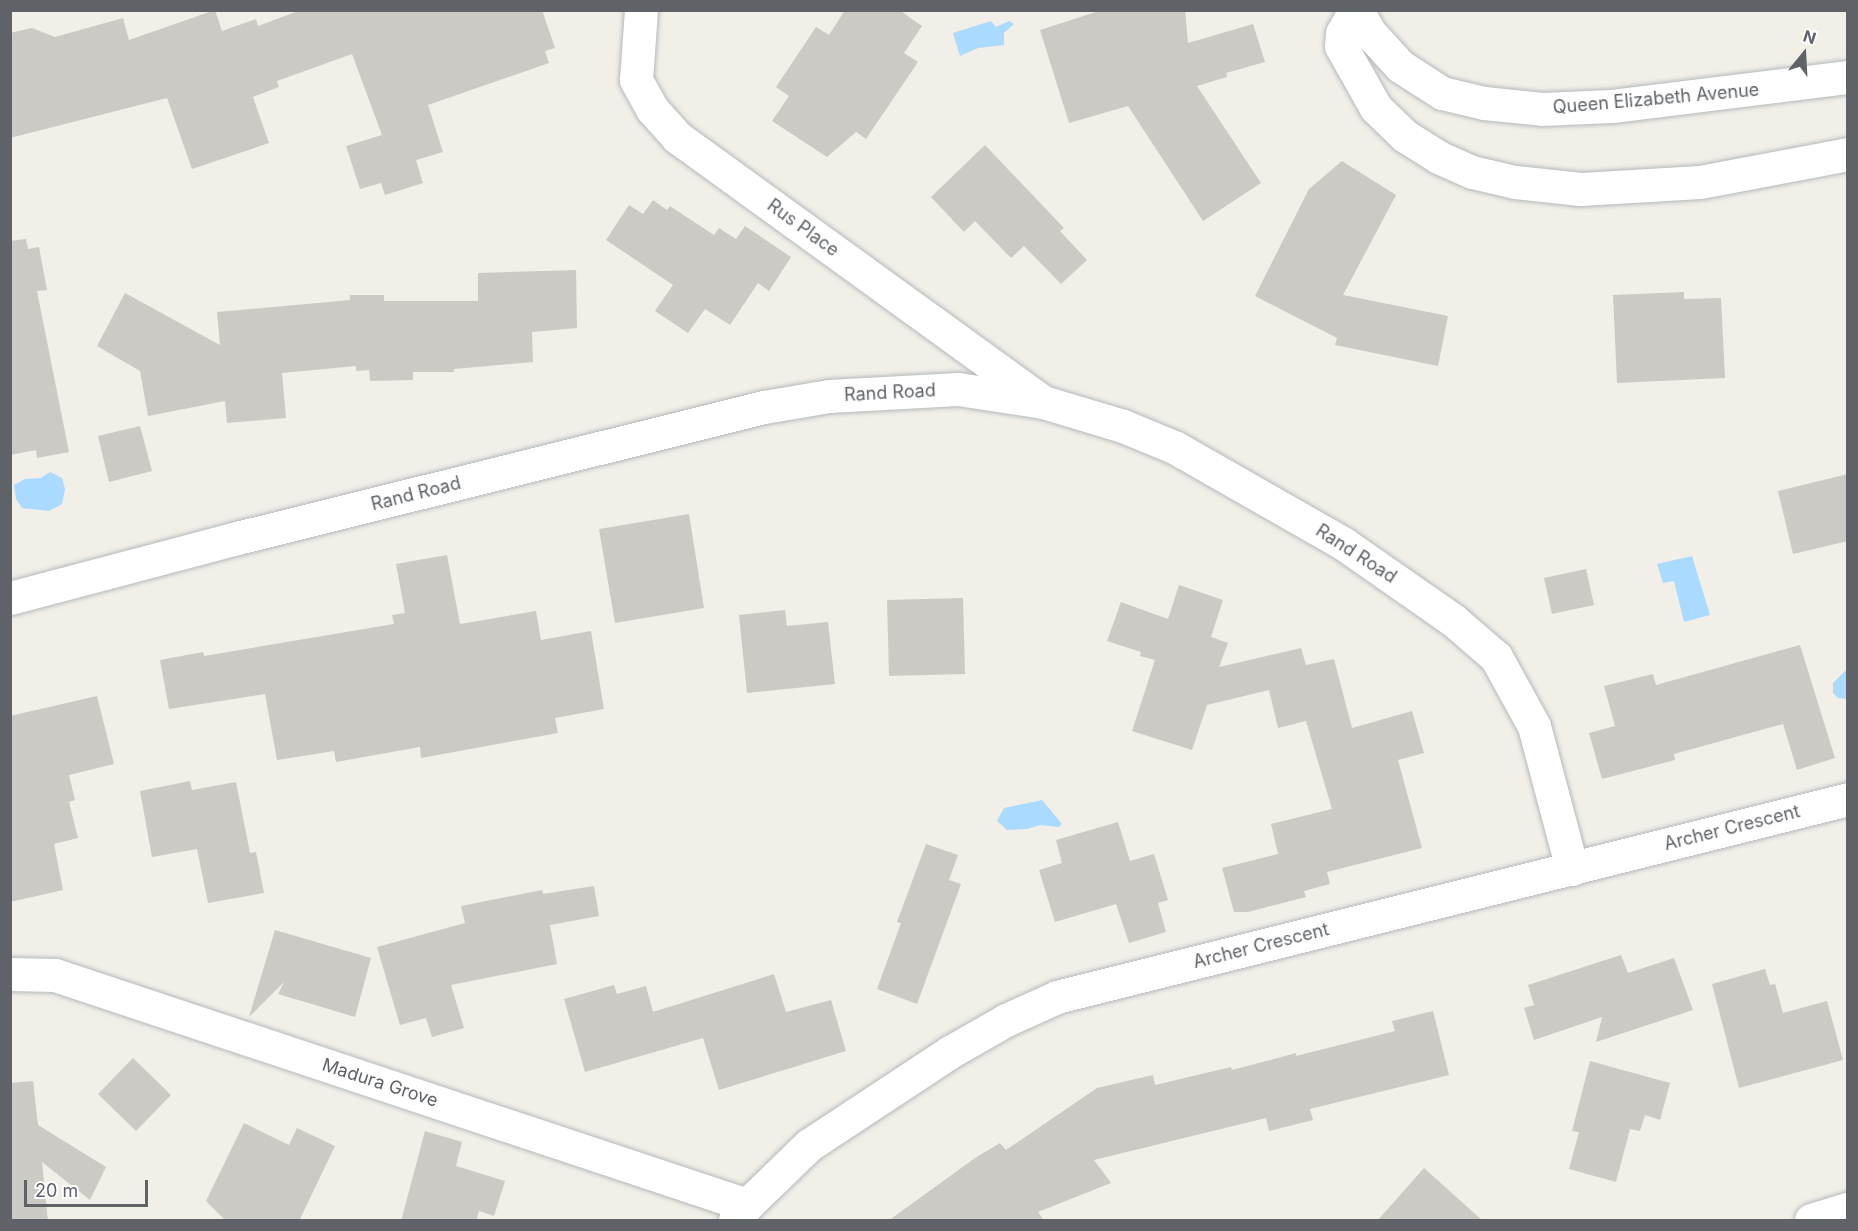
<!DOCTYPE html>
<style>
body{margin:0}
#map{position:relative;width:1858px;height:1231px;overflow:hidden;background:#f1efe8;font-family:Inter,sans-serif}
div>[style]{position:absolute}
.water>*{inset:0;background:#aadaff}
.building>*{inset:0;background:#cccac5}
.roads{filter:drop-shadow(0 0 2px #b5b8bc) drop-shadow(0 0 2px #b5b8bc)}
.minor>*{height:33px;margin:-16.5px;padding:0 16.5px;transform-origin:16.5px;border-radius:16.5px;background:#fff}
span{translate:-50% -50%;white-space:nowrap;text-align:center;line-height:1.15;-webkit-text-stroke:4.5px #fff;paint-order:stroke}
.street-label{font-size:18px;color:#5f6368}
.frame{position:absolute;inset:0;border:12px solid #5f6368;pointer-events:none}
.north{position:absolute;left:1774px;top:24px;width:60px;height:60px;-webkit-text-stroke:4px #fff;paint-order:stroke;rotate:18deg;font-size:16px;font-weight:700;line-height:24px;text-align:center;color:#5f6368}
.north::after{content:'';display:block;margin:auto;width:21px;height:27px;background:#5f6368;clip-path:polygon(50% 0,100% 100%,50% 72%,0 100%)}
.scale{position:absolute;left:24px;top:1180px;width:124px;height:27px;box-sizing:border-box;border:3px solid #5f6368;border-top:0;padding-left:8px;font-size:18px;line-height:21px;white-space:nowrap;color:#5f6368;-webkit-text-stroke:4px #fff;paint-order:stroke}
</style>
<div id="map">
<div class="water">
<i style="clip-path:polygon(991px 21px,996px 27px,1009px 21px,1014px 24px,1004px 33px,1004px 45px,978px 48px,960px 56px,953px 33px)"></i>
<i style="clip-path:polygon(50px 472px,62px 478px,65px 489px,62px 504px,49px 511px,22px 508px,16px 499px,14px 485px,25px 479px,41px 478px)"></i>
<i style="clip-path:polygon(1692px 556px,1710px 615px,1684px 622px,1674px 581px,1663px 583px,1657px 564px)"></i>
<i style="clip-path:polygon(1847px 669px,1847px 699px,1838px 698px,1833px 693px,1833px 683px)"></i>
<i style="clip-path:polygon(1042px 800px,1062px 824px,1059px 827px,1040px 825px,1027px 829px,1007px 830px,997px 821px,1004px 808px)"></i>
</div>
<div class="building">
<i style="clip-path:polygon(215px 10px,222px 31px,256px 19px,258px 26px,301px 10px,542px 10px,555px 48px,545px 51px,549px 63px,428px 105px,443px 152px,416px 160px,423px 183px,385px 195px,381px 183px,360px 189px,346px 146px,382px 135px,352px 54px,277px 81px,279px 87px,253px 97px,269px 143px,192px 169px,167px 98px,10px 138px,10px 33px,32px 28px,55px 37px,123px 18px,129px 40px)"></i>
<i style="clip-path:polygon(845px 10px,899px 10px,922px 26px,904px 53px,918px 62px,866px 139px,856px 132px,827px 157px,772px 121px,789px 96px,776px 87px,816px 27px,829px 35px)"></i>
<i style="clip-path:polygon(1102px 10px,1185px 10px,1188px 43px,1253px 24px,1265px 62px,1226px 73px,1227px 77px,1197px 86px,1261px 183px,1203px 221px,1128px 106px,1069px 123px,1040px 30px)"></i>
<i style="clip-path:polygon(985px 145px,1064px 228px,1060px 231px,1087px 260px,1061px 284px,1024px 246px,1011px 258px,975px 221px,964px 232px,931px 197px)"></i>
<i style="clip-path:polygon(1342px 161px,1396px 195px,1343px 295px,1448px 316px,1438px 366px,1335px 345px,1337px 338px,1255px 296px,1309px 189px)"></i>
<i style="clip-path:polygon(653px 200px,667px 210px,670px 206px,714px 235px,719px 228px,736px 239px,745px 226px,791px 257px,769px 291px,758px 283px,730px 325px,705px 309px,688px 333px,655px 311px,673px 285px,606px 240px,629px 205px,643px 214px)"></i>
<i style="clip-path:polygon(26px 239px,28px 249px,39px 247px,47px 290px,37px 291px,69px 452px,37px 458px,36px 450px,10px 455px,10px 241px)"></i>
<i style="clip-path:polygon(576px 270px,577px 328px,532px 332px,533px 362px,454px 369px,454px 372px,413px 372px,413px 380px,370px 381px,369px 370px,356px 371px,356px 366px,282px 373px,286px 418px,227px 423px,225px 401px,148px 416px,140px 371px,97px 346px,125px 293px,220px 345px,217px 312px,350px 300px,350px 295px,384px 295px,384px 301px,478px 301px,478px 273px)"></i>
<i style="clip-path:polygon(1684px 292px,1684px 299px,1721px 298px,1725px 378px,1617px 383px,1613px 295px)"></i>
<i style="clip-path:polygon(140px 426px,152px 471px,109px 482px,98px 436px)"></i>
<i style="clip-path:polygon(1848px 474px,1848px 541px,1793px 554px,1778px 491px)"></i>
<i style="clip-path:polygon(689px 514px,704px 608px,615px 623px,599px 529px)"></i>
<i style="clip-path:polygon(447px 555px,460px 624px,536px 611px,541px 640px,591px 631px,604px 709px,555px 718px,558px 733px,421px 758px,420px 747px,336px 762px,334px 751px,277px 760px,265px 694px,169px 709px,160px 660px,203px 652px,204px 656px,394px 624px,392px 615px,405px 613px,396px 564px)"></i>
<i style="clip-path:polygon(1586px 569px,1594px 605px,1552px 614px,1544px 578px)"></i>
<i style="clip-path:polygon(1179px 585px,1223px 600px,1211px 637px,1228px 643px,1219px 667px,1301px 648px,1306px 665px,1334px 659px,1352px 728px,1412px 711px,1424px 753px,1398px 760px,1422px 848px,1327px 872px,1330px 884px,1304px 891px,1306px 897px,1248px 912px,1234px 912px,1222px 868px,1278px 854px,1271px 824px,1332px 809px,1306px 721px,1278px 728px,1269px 690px,1207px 705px,1192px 750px,1132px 731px,1155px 660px,1140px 656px,1141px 652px,1107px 641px,1121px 602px,1168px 619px)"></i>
<i style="clip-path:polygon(963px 598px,965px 674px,889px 676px,887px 600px)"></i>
<i style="clip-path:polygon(785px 610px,787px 626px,828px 622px,835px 684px,747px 693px,739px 615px)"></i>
<i style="clip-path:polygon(1800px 645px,1835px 758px,1797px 770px,1783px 724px,1674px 754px,1675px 760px,1602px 779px,1589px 733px,1615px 726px,1604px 686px,1653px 674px,1656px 685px)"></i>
<i style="clip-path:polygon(97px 696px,114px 764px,69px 775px,75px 800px,69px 802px,78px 838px,54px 844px,63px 890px,10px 902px,10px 716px)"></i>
<i style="clip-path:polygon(190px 781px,192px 790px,236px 782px,250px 853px,256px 852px,264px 893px,208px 903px,197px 849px,152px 857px,140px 791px)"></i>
<i style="clip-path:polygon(1118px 822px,1130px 861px,1154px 854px,1168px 900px,1158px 903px,1166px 932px,1129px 943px,1116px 904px,1055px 922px,1039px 870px,1062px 863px,1056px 840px)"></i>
<i style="clip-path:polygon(926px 844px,958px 855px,949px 880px,961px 884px,917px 1004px,877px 989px,901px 923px,897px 922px)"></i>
<i style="clip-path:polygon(594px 886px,599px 916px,550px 925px,557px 964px,451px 985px,464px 1028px,432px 1037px,426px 1018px,400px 1025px,377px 947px,465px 923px,461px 906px,542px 890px,543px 894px)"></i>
<i style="clip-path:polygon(275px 930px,371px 958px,355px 1017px,278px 994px,284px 982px,249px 1017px)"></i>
<i style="clip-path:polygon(1621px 955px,1628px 973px,1674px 958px,1693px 1010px,1596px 1042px,1602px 1017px,1534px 1040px,1524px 1008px,1534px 1005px,1528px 985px)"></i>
<i style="clip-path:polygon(1765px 969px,1770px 985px,1775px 984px,1783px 1013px,1827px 1001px,1843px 1060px,1739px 1088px,1712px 984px)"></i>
<i style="clip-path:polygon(774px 974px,786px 1012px,831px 1000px,846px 1051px,719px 1090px,703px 1038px,585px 1072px,564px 999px,614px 985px,617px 994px,646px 986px,653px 1012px)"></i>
<i style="clip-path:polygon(1433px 1011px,1449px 1075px,1310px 1109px,1313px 1120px,1269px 1131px,1266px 1118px,1094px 1160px,1111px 1183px,1038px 1212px,1044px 1221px,888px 1221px,975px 1158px,1000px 1143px,1006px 1150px,1097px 1088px,1153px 1075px,1155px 1085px,1231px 1067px,1232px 1070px,1296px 1053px,1296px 1056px,1395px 1031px,1392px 1021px)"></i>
<i style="clip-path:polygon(133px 1058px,171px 1095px,136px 1131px,98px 1094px)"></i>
<i style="clip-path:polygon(1590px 1061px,1670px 1083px,1660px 1120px,1645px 1115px,1640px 1131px,1630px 1129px,1616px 1182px,1569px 1169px,1579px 1132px,1572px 1131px)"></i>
<i style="clip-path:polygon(33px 1081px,38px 1125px,106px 1167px,90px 1200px,42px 1162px,48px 1221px,10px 1221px,10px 1083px)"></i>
<i style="clip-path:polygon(244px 1123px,289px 1145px,297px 1128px,335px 1146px,299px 1221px,226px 1221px,206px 1201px)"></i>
<i style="clip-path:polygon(425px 1131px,462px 1142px,456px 1166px,505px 1181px,494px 1216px,479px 1211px,476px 1221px,401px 1221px)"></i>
<i style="clip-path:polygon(1424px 1168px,1483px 1221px,1377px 1221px)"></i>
</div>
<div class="roads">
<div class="minor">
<i style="left:641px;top:10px;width:70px;rotate:94.1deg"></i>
<i style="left:636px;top:80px;width:33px;rotate:61deg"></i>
<i style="left:652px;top:109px;width:38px;rotate:48deg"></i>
<i style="left:677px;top:137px;width:447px;rotate:35.9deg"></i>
<i style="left:1355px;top:10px;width:26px;rotate:119deg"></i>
<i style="left:1342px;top:33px;width:13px;rotate:94deg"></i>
<i style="left:1341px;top:46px;width:71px;rotate:60.6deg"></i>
<i style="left:1376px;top:108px;width:40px;rotate:44deg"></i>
<i style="left:1405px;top:136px;width:39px;rotate:32deg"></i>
<i style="left:1438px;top:157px;width:37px;rotate:24deg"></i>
<i style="left:1472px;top:172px;width:44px;rotate:13.1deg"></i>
<i style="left:1515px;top:182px;width:66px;rotate:6.1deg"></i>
<i style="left:1581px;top:189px;width:119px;rotate:-3.4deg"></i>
<i style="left:1700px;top:182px;width:151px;rotate:-10.7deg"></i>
<i style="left:1357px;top:10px;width:25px;rotate:61deg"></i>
<i style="left:1369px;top:32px;width:46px;rotate:47.6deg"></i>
<i style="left:1400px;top:66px;width:50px;rotate:32.7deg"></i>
<i style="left:1442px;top:93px;width:43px;rotate:13.4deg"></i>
<i style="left:1484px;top:103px;width:58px;rotate:5.9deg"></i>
<i style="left:1542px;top:109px;width:70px;rotate:-2.5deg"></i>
<i style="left:1612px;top:106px;width:238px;rotate:-7deg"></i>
<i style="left:10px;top:598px;width:235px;rotate:-14.8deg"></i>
<i style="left:237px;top:538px;width:543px;rotate:-13.96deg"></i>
<i style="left:764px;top:407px;width:66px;rotate:-9.6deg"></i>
<i style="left:829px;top:396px;width:129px;rotate:-3.1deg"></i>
<i style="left:958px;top:389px;width:86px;rotate:8.7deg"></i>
<i style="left:1043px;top:402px;width:84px;rotate:16.7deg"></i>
<i style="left:1123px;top:426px;width:57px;rotate:22.5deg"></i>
<i style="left:1176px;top:448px;width:193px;rotate:29.7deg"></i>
<i style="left:1344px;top:544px;width:133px;rotate:34.9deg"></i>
<i style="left:1453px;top:620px;width:57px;rotate:40.7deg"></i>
<i style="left:1496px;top:657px;width:79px;rotate:61.2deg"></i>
<i style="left:1534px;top:726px;width:148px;rotate:75.1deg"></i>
<i style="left:10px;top:974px;width:45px;rotate:1.3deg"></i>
<i style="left:55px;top:975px;width:729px;rotate:18.39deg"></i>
<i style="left:735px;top:1220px;width:19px;rotate:-51deg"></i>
<i style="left:747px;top:1205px;width:86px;rotate:-44.1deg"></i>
<i style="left:809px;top:1145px;width:169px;rotate:-33.4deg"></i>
<i style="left:950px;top:1052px;width:64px;rotate:-29.7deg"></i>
<i style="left:1006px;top:1020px;width:56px;rotate:-24.3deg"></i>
<i style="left:1057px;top:997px;width:815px;rotate:-14.05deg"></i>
<i style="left:1811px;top:1220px;width:39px;rotate:-17deg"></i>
</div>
</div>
<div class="street-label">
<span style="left:1656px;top:99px;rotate:-5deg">Queen Elizabeth Avenue</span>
<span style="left:803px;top:228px;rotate:36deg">Rus Place</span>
<span style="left:890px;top:393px;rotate:-3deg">Rand Road</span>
<span style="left:416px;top:494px;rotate:-14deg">Rand Road</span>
<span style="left:1356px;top:554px;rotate:33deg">Rand Road</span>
<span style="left:1732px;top:828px;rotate:-14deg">Archer Crescent</span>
<span style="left:1261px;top:946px;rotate:-14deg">Archer Crescent</span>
<span style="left:380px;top:1083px;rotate:18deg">Madura Grove</span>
</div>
<div class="frame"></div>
<div class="north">N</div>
<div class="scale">20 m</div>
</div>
